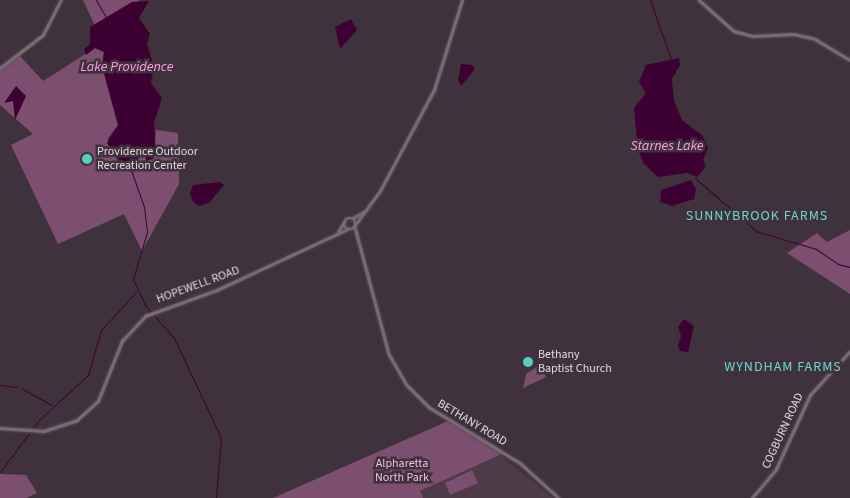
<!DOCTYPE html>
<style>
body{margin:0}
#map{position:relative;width:850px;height:498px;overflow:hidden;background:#40323c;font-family:"Source Sans 3",sans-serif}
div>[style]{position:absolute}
.built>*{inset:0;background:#4e3b48}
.green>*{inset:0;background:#7c4e6f}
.water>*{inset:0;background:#3d0032}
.stream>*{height:1px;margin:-0.5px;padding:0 0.5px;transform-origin:0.5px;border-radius:0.5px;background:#3d0032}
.roads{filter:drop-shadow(0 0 1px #5b4f57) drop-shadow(0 0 1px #5b4f57)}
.minor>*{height:2.5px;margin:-1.25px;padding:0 1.25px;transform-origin:1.25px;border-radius:1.25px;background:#796a74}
.minor>.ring{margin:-1.25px;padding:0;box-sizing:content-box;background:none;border:2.5px solid #796a74;border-radius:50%}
.dots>*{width:14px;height:14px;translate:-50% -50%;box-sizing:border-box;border:2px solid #40323c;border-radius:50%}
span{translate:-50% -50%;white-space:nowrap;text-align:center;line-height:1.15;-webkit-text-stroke:5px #40323c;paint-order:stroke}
.poi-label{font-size:12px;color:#e0d7dd}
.left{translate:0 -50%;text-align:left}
.street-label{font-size:12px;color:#e0d7dd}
.park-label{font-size:12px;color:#f7bce6}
.water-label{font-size:14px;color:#fd9de3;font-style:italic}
.neighbourhood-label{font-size:14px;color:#6ad4cb;letter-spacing:1px}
</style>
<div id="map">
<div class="built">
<i style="clip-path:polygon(500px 455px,553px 498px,423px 498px,420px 491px)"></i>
</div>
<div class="green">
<i style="clip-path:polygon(83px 0,140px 0,95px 26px)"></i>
<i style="clip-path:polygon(95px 48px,104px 52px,102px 66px,118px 125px,108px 138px,108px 145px,120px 165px,132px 164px,143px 150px,145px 157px,153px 159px,156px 130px,178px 133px,179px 184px,142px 251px,124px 214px,58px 244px,11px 145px,33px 134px,0 105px,0 70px,18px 54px,43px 81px)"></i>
<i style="clip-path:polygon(850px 230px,850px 294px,787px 253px,817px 233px,827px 242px)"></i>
<i style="clip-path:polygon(540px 365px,546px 377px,523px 388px,526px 374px)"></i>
<i style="clip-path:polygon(448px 421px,502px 454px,420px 491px,423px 498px,273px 498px)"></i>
<i style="clip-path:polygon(472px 470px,478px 483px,450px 495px,445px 483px)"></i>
<i style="clip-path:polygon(0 474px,26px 475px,37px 493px,26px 498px,0 498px)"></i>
</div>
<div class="water">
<i style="clip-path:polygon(149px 1px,139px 18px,150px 34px,147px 44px,154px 67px,151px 83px,162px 98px,154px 123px,156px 153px,153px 159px,146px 161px,145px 151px,140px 151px,140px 157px,126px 169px,107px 143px,118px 125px,102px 66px,104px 52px,95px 48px,86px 55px,84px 49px,90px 44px,90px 27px,132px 2px)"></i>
<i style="clip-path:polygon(351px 19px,357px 30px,340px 49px,335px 27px)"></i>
<i style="clip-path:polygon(679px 58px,680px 65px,672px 79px,674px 101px,682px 120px,703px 136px,708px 148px,703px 160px,706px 166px,697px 177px,688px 173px,658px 177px,644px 164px,638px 150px,634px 108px,646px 93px,639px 82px,646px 65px)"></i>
<i style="clip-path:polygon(461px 64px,472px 65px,475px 69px,461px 86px,458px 80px)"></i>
<i style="clip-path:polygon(16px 86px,26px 96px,15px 120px,13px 101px,4px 103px)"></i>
<i style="clip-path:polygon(691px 180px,696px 189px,694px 199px,672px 206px,660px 202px,661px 190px)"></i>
<i style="clip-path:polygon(220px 182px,224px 185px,209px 203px,199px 206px,193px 202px,190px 193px,193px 185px)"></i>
<i style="clip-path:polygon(684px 319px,694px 326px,688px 352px,680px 351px,678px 345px,681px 336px,678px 327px)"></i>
</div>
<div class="stream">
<i style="left:96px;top:0;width:20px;rotate:60deg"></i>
<i style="left:650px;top:0;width:63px;rotate:70.4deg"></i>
<i style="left:130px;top:167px;width:42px;rotate:70.7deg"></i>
<i style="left:144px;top:207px;width:25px;rotate:83deg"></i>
<i style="left:147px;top:232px;width:49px;rotate:106.6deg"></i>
<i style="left:133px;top:279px;width:29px;rotate:65deg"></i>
<i style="left:145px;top:305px;width:44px;rotate:48.7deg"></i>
<i style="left:174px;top:338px;width:110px;rotate:64.8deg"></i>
<i style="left:221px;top:438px;width:60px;rotate:94.8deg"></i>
<i style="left:695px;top:178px;width:81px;rotate:41deg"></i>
<i style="left:756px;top:231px;width:63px;rotate:16.7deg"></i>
<i style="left:816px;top:249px;width:27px;rotate:34deg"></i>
<i style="left:838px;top:264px;width:12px;rotate:14deg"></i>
<i style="left:0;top:385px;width:17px;rotate:7deg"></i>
<i style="left:21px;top:388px;width:35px;rotate:29deg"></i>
<i style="left:0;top:472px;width:65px;rotate:-53.1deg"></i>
<i style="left:39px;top:420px;width:67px;rotate:-42.6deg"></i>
<i style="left:88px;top:375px;width:47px;rotate:-73.9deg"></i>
<i style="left:101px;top:330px;width:52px;rotate:-47.4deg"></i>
</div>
<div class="roads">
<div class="minor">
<i style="left:699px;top:0;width:47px;rotate:41.5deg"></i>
<i style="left:734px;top:31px;width:20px;rotate:15deg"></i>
<i style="left:753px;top:36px;width:41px;rotate:-2.8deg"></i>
<i style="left:794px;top:34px;width:22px;rotate:13deg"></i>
<i style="left:815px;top:39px;width:41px;rotate:31deg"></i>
<i style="left:0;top:68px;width:54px;rotate:-37.5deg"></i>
<i style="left:43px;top:35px;width:39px;rotate:-63deg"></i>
<i style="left:353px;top:218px;width:14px;rotate:-30deg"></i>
<i class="ring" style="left:344.5px;top:218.5px;width:8.5px;height:8.5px"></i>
<i style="left:355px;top:225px;width:42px;rotate:-53.7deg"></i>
<i style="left:380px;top:191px;width:115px;rotate:-61.9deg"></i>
<i style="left:434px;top:90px;width:94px;rotate:-72.7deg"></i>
<i style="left:355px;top:227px;width:131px;rotate:75deg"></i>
<i style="left:389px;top:354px;width:34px;rotate:60deg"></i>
<i style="left:406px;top:384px;width:33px;rotate:45deg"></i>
<i style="left:429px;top:407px;width:107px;rotate:31.6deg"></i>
<i style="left:520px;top:463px;width:52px;rotate:41.9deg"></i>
<i style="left:338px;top:232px;width:12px;rotate:-59deg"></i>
<i style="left:0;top:428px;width:44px;rotate:3.9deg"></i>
<i style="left:44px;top:431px;width:35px;rotate:-18deg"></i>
<i style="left:77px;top:420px;width:28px;rotate:-42deg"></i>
<i style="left:98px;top:401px;width:65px;rotate:-68.2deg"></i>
<i style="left:122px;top:341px;width:34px;rotate:-47deg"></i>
<i style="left:145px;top:316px;width:77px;rotate:-19.9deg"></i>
<i style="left:217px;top:290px;width:145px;rotate:-25deg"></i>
<i style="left:752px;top:498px;width:38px;rotate:-50deg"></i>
<i style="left:776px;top:469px;width:81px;rotate:-65.3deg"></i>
<i style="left:810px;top:395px;width:59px;rotate:-47.7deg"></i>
</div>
</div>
<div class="dots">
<i style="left:87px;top:159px;background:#56cec4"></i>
<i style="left:528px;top:362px;background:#56cec4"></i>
</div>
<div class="poi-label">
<span class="left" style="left:97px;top:159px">Providence Outdoor<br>Recreation Center</span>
<span class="left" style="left:538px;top:362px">Bethany<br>Baptist Church</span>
</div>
<div class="street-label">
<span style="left:198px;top:285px;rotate:-20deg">HOPEWELL ROAD</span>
<span style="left:472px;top:423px;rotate:31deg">BETHANY ROAD</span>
<span style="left:783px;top:431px;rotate:-65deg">COGBURN ROAD</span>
</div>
<div class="park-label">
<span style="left:402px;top:471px">Alpharetta<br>North Park</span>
</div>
<div class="water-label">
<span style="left:127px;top:67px">Lake Providence</span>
<span style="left:667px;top:146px">Starnes Lake</span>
</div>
<div class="neighbourhood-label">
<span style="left:757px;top:216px">SUNNYBROOK FARMS</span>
<span style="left:783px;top:367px">WYNDHAM FARMS</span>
</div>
</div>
